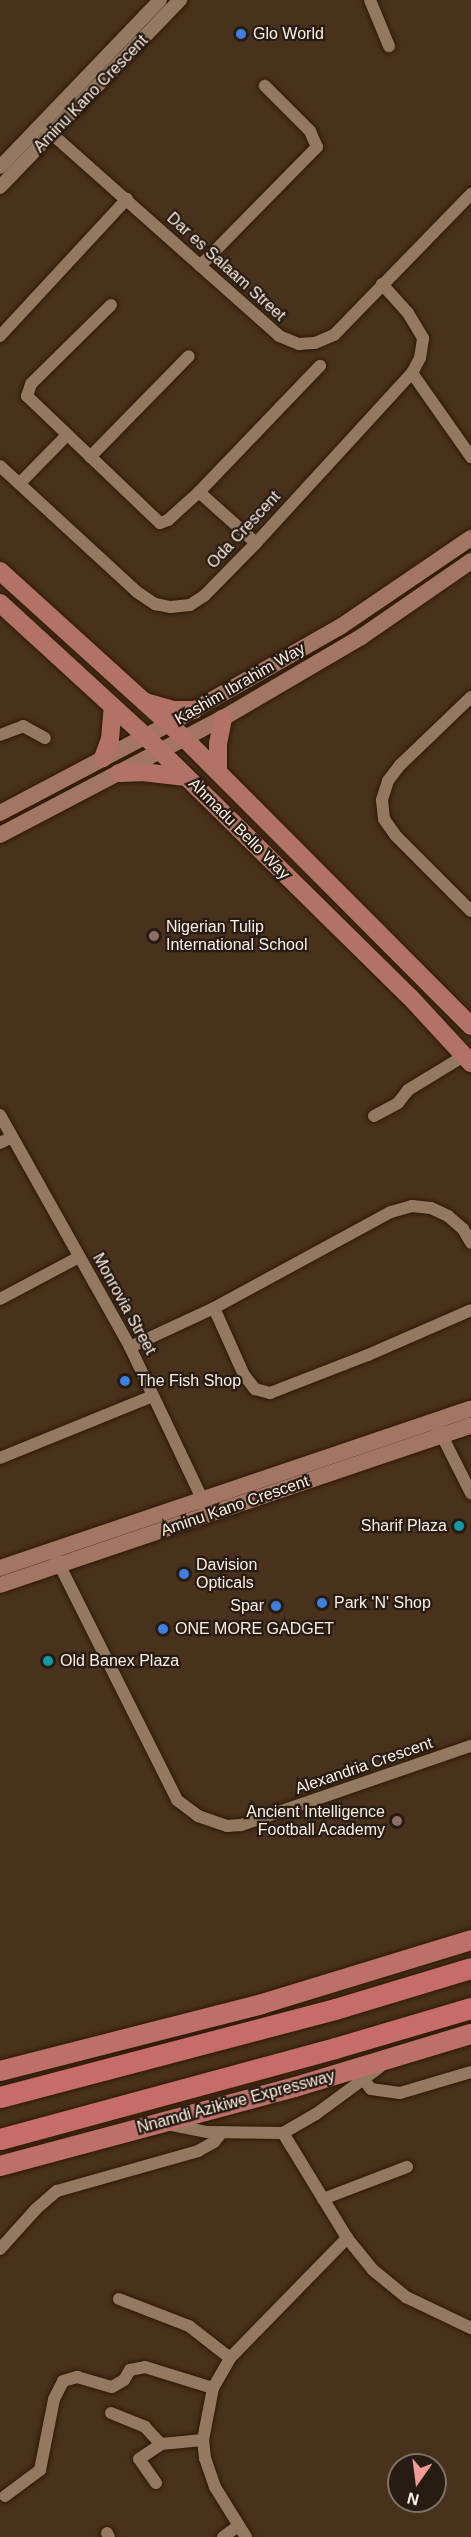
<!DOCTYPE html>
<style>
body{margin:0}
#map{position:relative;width:471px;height:2537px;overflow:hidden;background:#49321c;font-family:Helvetica,sans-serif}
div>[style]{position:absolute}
.roads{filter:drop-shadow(0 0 2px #2e1904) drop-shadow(0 0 2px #2e1904)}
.minor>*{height:12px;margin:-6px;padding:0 6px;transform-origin:6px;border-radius:6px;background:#947961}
.tertiary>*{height:14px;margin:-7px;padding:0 7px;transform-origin:7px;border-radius:7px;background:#947961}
.secondary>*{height:16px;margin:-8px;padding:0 8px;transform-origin:8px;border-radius:8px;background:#a37563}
.primary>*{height:18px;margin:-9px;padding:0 9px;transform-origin:9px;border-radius:9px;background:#b37266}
.trunk>*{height:20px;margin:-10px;padding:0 10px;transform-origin:10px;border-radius:10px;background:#bd7068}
.motorway>*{height:21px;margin:-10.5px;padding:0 10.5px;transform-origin:10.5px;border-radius:10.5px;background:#c76d69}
.dots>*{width:16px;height:16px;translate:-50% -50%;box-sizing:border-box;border:3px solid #271c13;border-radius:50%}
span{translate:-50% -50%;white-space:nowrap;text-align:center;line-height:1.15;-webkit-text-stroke:4.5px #271c13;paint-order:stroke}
.poi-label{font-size:16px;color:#ffefe2}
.left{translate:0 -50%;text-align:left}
.right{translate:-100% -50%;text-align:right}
.street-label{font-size:16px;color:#ffefe2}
.north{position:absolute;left:387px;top:2453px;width:60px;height:60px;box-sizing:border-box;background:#271c13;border:2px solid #7d7066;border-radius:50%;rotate:194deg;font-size:16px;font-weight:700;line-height:24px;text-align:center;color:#ffefe2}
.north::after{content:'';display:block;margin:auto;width:21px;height:27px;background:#f59b97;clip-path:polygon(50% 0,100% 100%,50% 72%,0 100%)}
</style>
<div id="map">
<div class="roads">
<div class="minor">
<i style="left:370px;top:0;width:50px;rotate:67.6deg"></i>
<i style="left:44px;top:127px;width:314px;rotate:41.6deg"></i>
<i style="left:279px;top:336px;width:22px;rotate:22deg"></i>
<i style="left:299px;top:344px;width:16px;rotate:-4deg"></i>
<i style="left:315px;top:343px;width:21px;rotate:-23deg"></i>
<i style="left:334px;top:335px;width:197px;rotate:-45.8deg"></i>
<i style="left:200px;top:266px;width:167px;rotate:-45.5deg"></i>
<i style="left:317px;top:147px;width:17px;rotate:-114deg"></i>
<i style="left:310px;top:131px;width:64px;rotate:-135deg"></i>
<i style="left:111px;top:305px;width:112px;rotate:135.4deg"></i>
<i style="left:31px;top:384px;width:13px;rotate:108deg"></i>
<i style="left:27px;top:396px;width:184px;rotate:43.7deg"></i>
<i style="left:160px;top:523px;width:9px;rotate:-21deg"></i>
<i style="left:168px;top:520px;width:42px;rotate:-42.1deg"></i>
<i style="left:199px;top:492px;width:175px;rotate:-46.2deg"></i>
<i style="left:0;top:336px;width:187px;rotate:-47.2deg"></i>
<i style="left:412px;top:373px;width:103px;rotate:54.9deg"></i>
<i style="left:90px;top:457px;width:141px;rotate:-45.6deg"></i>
<i style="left:0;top:466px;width:186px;rotate:42.6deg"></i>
<i style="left:137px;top:592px;width:22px;rotate:34deg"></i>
<i style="left:155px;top:604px;width:16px;rotate:11deg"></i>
<i style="left:171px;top:607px;width:19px;rotate:-6deg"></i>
<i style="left:190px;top:605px;width:17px;rotate:-33deg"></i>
<i style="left:204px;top:596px;width:74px;rotate:-45.5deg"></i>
<i style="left:256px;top:543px;width:231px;rotate:-47.5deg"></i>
<i style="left:412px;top:373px;width:17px;rotate:-62deg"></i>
<i style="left:420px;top:358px;width:20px;rotate:-81deg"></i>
<i style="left:423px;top:338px;width:29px;rotate:-121deg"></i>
<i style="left:408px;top:313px;width:39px;rotate:-132deg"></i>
<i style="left:20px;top:483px;width:67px;rotate:-45.6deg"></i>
<i style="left:199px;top:492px;width:76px;rotate:41.8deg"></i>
<i style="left:471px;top:697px;width:98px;rotate:136.2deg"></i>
<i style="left:400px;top:765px;width:20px;rotate:127deg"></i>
<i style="left:388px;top:781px;width:20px;rotate:108deg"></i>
<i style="left:382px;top:800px;width:19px;rotate:84deg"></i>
<i style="left:384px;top:819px;width:19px;rotate:55deg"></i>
<i style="left:395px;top:835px;width:107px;rotate:45deg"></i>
<i style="left:0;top:735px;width:25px;rotate:-21deg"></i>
<i style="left:23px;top:726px;width:25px;rotate:29deg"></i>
<i style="left:0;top:1115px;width:266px;rotate:60.7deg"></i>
<i style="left:130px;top:1347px;width:177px;rotate:64.6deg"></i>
<i style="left:374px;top:1116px;width:27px;rotate:-28deg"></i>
<i style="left:398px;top:1103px;width:16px;rotate:-52deg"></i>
<i style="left:408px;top:1090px;width:66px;rotate:-31.3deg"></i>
<i style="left:0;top:1143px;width:13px;rotate:-27deg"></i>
<i style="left:0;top:1299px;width:89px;rotate:-28deg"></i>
<i style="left:214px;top:1308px;width:73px;rotate:65.9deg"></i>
<i style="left:244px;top:1375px;width:18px;rotate:52deg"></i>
<i style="left:255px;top:1389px;width:16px;rotate:15deg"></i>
<i style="left:270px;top:1393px;width:105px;rotate:-21.2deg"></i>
<i style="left:368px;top:1355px;width:112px;rotate:-23.6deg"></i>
<i style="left:130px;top:1347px;width:93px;rotate:-24.9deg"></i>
<i style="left:214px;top:1308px;width:201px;rotate:-28.5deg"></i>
<i style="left:391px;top:1212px;width:22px;rotate:-16deg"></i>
<i style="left:412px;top:1206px;width:19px;rotate:6deg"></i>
<i style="left:431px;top:1208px;width:19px;rotate:25deg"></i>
<i style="left:448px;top:1216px;width:20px;rotate:41deg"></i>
<i style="left:463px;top:1229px;width:16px;rotate:60deg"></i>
<i style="left:439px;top:1430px;width:71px;rotate:63.1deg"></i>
<i style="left:0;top:1458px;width:165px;rotate:-22.1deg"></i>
<i style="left:56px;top:1558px;width:271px;rotate:63.4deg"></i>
<i style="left:177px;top:1800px;width:26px;rotate:37deg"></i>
<i style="left:198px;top:1816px;width:31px;rotate:19deg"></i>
<i style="left:227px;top:1826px;width:14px;rotate:-4deg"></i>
<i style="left:241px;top:1825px;width:243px;rotate:-19deg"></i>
<i style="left:363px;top:2079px;width:13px;rotate:51deg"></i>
<i style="left:371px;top:2089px;width:29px;rotate:8deg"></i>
<i style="left:400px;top:2093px;width:74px;rotate:-16.5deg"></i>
<i style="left:167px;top:2124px;width:41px;rotate:11.3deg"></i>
<i style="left:207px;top:2132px;width:76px;rotate:0.8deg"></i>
<i style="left:283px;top:2133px;width:38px;rotate:-30deg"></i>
<i style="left:316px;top:2114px;width:79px;rotate:-36.3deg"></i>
<i style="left:283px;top:2133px;width:123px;rotate:58.6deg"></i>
<i style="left:347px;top:2238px;width:41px;rotate:50.9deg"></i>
<i style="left:373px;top:2270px;width:43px;rotate:39.3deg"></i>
<i style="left:406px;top:2297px;width:72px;rotate:25.5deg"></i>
<i style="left:323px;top:2199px;width:90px;rotate:-20.9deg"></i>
<i style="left:0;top:2249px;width:54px;rotate:-48deg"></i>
<i style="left:36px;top:2209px;width:28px;rotate:-41deg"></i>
<i style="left:57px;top:2191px;width:147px;rotate:-15.8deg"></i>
<i style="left:198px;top:2151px;width:18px;rotate:-29deg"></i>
<i style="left:214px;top:2142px;width:13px;rotate:-51deg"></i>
<i style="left:119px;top:2299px;width:75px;rotate:21.1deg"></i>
<i style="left:189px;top:2326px;width:52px;rotate:38deg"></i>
<i style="left:111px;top:2413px;width:37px;rotate:22deg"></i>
<i style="left:145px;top:2427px;width:23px;rotate:47deg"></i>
<i style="left:161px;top:2444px;width:42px;rotate:-5.4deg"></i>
<i style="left:156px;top:2483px;width:29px;rotate:-125deg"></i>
<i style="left:139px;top:2459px;width:27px;rotate:-34deg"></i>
<i style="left:5px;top:2496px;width:44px;rotate:-36.6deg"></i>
<i style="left:40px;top:2470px;width:72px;rotate:-78.8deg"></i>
<i style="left:54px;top:2399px;width:20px;rotate:-63deg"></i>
<i style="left:63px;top:2381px;width:15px;rotate:-16deg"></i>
<i style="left:77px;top:2377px;width:36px;rotate:16deg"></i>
<i style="left:112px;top:2387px;width:14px;rotate:-30deg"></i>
<i style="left:124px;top:2380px;width:12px;rotate:-59deg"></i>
<i style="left:130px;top:2370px;width:15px;rotate:-11deg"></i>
<i style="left:145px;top:2367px;width:71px;rotate:17.2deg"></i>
<i style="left:107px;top:2533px;width:4px;rotate:63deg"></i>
<i style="left:223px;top:2537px;width:19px;rotate:-36deg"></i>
<i style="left:246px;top:2537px;width:59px;rotate:-121.8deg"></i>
<i style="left:215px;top:2487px;width:31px;rotate:-109deg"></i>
<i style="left:205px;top:2458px;width:18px;rotate:-96deg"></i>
<i style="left:203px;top:2440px;width:53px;rotate:-79.1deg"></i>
<i style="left:213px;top:2388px;width:34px;rotate:-60deg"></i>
<i style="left:230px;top:2358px;width:168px;rotate:-45.7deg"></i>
</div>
<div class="tertiary">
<i style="left:0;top:167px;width:231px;rotate:-46.2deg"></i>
<i style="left:0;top:187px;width:260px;rotate:-46.1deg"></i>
</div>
<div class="secondary">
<i style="left:0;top:813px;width:191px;rotate:-27.8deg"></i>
<i style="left:169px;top:724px;width:197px;rotate:-29.6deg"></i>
<i style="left:340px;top:627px;width:158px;rotate:-34.2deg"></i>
<i style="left:0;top:835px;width:252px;rotate:-27.7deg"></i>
<i style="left:223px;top:718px;width:160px;rotate:-30.4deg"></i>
<i style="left:361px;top:637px;width:134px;rotate:-34.6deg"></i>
<i style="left:0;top:1568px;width:497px;rotate:-18.7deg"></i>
<i style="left:0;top:1585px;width:497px;rotate:-18.7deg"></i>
</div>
<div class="primary">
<i style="left:0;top:571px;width:250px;rotate:42.2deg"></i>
<i style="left:185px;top:739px;width:405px;rotate:45.1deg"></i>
<i style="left:0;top:603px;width:197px;rotate:42.5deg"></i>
<i style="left:145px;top:736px;width:372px;rotate:44.6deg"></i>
<i style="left:410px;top:997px;width:90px;rotate:47.3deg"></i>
<i style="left:145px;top:702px;width:29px;rotate:16deg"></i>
<i style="left:173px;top:710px;width:21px"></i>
<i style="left:103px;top:758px;width:20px;rotate:-70deg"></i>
<i style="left:110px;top:739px;width:32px;rotate:-85deg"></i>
<i style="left:218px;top:772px;width:28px;rotate:-90deg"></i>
<i style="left:218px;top:744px;width:26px;rotate:-79deg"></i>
<i style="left:119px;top:773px;width:23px;rotate:-2deg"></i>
<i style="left:142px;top:772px;width:44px;rotate:6.5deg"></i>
</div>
<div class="trunk">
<i style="left:0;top:2071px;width:270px;rotate:-14.3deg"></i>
<i style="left:262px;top:2004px;width:219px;rotate:-17deg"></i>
<i style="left:0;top:2166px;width:305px;rotate:-15deg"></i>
<i style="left:295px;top:2087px;width:184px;rotate:-16.8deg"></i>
</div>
<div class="motorway">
<i style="left:0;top:2097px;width:346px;rotate:-14.7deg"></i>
<i style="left:335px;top:2009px;width:142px;rotate:-16.8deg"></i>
<i style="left:0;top:2139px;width:347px;rotate:-15.2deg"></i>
<i style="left:335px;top:2048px;width:142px;rotate:-16.4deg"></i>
</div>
</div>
<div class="dots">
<i style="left:241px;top:34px;background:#3f7fe0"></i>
<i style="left:154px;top:936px;background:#8d6e63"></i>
<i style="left:125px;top:1381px;background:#3f7fe0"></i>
<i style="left:459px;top:1526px;background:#0f9aa8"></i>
<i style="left:184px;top:1574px;background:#3f7fe0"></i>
<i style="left:322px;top:1603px;background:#3f7fe0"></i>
<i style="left:276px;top:1606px;background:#3f7fe0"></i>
<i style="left:163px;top:1629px;background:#3f7fe0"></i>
<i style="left:48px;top:1661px;background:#0f9aa8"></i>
<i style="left:397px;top:1821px;background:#8d6e63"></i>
</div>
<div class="poi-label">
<span class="left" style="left:253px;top:34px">Glo World</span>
<span class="left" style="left:166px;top:936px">Nigerian Tulip<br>International School</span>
<span class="left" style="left:137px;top:1381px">The Fish Shop</span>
<span class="right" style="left:447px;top:1526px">Sharif Plaza</span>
<span class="left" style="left:196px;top:1574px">Davision<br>Opticals</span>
<span class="left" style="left:334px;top:1603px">Park 'N' Shop</span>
<span class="right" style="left:264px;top:1606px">Spar</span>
<span class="left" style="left:175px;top:1629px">ONE MORE GADGET</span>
<span class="left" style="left:60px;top:1661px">Old Banex Plaza</span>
<span class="right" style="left:385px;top:1821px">Ancient Intelligence<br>Football Academy</span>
</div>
<div class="street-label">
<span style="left:91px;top:94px;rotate:-46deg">Aminu Kano Crescent</span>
<span style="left:226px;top:267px;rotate:42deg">Dar es Salaam Street</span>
<span style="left:244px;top:530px;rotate:-47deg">Oda Crescent</span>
<span style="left:240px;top:684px;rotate:-30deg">Kashim Ibrahim Way</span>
<span style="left:239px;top:829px;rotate:45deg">Ahmadu Bello Way</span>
<span style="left:124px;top:1304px;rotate:61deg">Monrovia Street</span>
<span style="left:235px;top:1506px;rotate:-19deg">Aminu Kano Crescent</span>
<span style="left:364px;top:1766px;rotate:-19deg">Alexandria Crescent</span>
<span style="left:236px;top:2102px;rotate:-15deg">Nnamdi Azikiwe Expressway</span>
</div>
<div class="north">N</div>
</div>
